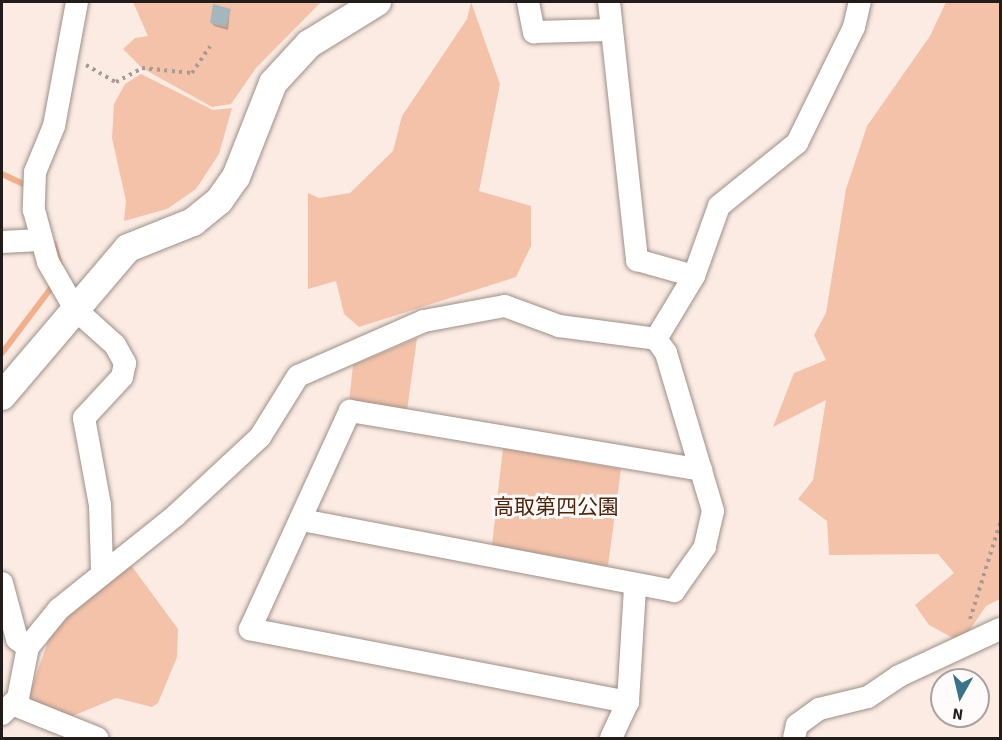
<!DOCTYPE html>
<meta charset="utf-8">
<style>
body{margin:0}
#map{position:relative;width:1002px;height:740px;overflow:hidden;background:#fbebe3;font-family:"Source Sans 3","Noto Sans JP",sans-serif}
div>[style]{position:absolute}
.green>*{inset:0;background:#f3c2a9}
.shadow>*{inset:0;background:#0003}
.stream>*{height:6px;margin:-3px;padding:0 3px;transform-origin:3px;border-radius:3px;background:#f1af8c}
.building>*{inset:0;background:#a6b6bd}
.path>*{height:4px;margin-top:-2px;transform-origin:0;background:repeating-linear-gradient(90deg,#a69a94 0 3px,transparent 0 7.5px)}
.roads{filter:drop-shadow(0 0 2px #9d8f88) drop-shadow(0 0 2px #9d8f88)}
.minor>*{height:22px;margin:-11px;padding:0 11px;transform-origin:11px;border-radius:11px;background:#fff}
.tertiary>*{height:28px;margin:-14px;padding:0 14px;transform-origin:14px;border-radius:14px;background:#fff}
span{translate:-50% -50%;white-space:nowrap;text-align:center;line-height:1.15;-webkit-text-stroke:6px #fefbfa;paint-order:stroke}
.park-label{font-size:21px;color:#4e240b}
.frame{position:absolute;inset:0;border:3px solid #221c1a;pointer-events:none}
.north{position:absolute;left:930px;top:668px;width:60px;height:60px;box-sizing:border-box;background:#fefbfa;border:2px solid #a6a2a0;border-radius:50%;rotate:188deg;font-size:16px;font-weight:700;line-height:24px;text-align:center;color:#221c1a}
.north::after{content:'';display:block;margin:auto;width:21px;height:27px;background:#37748a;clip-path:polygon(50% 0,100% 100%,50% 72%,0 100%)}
</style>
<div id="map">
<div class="green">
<i style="clip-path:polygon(133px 2px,321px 2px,256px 68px,231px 104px,212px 107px,142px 68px,123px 49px,135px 38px,148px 36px)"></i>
<i style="clip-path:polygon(471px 2px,500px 84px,479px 191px,531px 206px,531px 246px,516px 277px,359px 327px,344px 314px,336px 281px,308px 289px,308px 193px,319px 198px,350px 193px,393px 151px,402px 116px,467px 19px)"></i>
<i style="clip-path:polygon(946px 2px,1000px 2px,1000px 599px,986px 606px,965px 637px,953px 638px,929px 625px,915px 605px,954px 573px,938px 554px,829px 555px,827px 521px,798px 499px,813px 480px,826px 400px,773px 427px,794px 373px,826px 360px,814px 335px,826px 313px,846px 189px,867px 126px,930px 36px)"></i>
<i style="clip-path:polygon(141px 74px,213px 110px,232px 108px,219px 154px,196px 189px,167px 209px,124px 221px,126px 201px,112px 138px,114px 104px,125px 84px)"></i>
<i style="clip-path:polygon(417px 338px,407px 411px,349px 402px,353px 365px)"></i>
<i style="clip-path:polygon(503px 448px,621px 469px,608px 566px,492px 545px)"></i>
<i style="clip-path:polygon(128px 561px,178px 629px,177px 657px,158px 703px,152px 707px,116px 698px,70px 717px,33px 703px,29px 695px,50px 636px,62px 618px)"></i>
</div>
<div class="shadow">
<i style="clip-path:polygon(230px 10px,228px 30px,214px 26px,211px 22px)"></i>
</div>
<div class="stream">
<i style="left:2px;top:174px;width:29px;rotate:25deg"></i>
<i style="left:54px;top:244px;width:25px;rotate:74deg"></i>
<i style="left:2px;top:353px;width:88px;rotate:-52.9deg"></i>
</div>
<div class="building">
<i style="clip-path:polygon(213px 4px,231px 9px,226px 27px,210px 23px)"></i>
</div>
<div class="path">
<i style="left:86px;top:65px;width:34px;rotate:30deg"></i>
<i style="left:116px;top:82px;width:30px;rotate:-28deg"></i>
<i style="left:142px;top:68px;width:50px;rotate:5.7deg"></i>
<i style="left:192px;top:73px;width:32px;rotate:-56deg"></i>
<i style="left:970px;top:619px;width:101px;rotate:-72.6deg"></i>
</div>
<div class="roads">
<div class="minor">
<i style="left:77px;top:2px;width:126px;rotate:100.5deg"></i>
<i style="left:54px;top:126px;width:50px;rotate:112.4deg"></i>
<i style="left:35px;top:172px;width:38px;rotate:92deg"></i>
<i style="left:34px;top:210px;width:54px;rotate:74.9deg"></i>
<i style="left:48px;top:262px;width:54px;rotate:60.1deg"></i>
<i style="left:75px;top:309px;width:54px;rotate:42deg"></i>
<i style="left:115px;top:345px;width:21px;rotate:61deg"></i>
<i style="left:125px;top:363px;width:14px;rotate:102deg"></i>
<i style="left:122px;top:377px;width:56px;rotate:132.8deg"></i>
<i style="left:84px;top:418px;width:88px;rotate:79.6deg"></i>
<i style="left:100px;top:505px;width:65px;rotate:88.2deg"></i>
<i style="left:528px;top:2px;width:31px;rotate:79deg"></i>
<i style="left:534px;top:32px;width:76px;rotate:-1.5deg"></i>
<i style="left:609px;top:2px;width:260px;rotate:83.8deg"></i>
<i style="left:637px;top:260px;width:59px;rotate:15.7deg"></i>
<i style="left:2px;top:242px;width:38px;rotate:-3deg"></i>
<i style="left:656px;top:339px;width:74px;rotate:-58.9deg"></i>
<i style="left:694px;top:276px;width:74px;rotate:-70.3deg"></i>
<i style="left:719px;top:206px;width:100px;rotate:-38.9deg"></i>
<i style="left:797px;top:143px;width:129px;rotate:-63.8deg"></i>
<i style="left:854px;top:27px;width:26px;rotate:-77deg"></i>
<i style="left:2px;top:583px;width:58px;rotate:75deg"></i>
<i style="left:17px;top:639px;width:14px;rotate:36deg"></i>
<i style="left:628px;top:702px;width:385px;rotate:-169.1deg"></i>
<i style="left:250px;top:629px;width:240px;rotate:-65.4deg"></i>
<i style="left:350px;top:411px;width:356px;rotate:9.5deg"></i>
<i style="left:12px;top:704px;width:92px;rotate:21.8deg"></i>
<i style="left:2px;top:714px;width:23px;rotate:-45deg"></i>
<i style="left:18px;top:698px;width:52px;rotate:-78.9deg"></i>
<i style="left:28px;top:647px;width:49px;rotate:-50.8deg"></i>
<i style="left:59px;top:609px;width:149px;rotate:-38.7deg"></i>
<i style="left:175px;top:516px;width:116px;rotate:-42.9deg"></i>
<i style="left:260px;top:437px;width:72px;rotate:-58.1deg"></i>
<i style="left:298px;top:376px;width:137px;rotate:-23.6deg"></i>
<i style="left:424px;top:321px;width:82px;rotate:-10.5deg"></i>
<i style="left:505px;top:306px;width:58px;rotate:20.3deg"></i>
<i style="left:559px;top:326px;width:98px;rotate:7.6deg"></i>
<i style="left:656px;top:339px;width:17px;rotate:54deg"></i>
<i style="left:666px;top:353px;width:165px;rotate:73.4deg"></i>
<i style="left:713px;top:511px;width:37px;rotate:103deg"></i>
<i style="left:705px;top:547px;width:54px;rotate:125.2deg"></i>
<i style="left:674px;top:591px;width:380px;rotate:-169.2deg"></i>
<i style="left:611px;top:738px;width:40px;rotate:-65deg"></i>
<i style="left:628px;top:702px;width:116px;rotate:-86.5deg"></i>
<i style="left:794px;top:738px;width:13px;rotate:-77deg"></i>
<i style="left:797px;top:725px;width:27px;rotate:-36deg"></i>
<i style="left:819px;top:709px;width:50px;rotate:-13.8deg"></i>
<i style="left:868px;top:697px;width:37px;rotate:-34deg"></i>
<i style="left:899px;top:676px;width:111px;rotate:-25deg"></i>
</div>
<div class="tertiary">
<i style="left:2px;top:396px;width:194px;rotate:-49.6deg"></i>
<i style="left:128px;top:248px;width:70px;rotate:-21.8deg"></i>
<i style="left:193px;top:222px;width:33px;rotate:-39deg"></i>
<i style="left:219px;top:201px;width:29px;rotate:-55deg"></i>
<i style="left:236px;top:177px;width:101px;rotate:-68.5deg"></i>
<i style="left:273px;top:83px;width:53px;rotate:-47.3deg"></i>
<i style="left:309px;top:44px;width:80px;rotate:-31.7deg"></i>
</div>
</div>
<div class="park-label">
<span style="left:556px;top:507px">高取第四公園</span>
</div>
<div class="frame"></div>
<div class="north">N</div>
</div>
